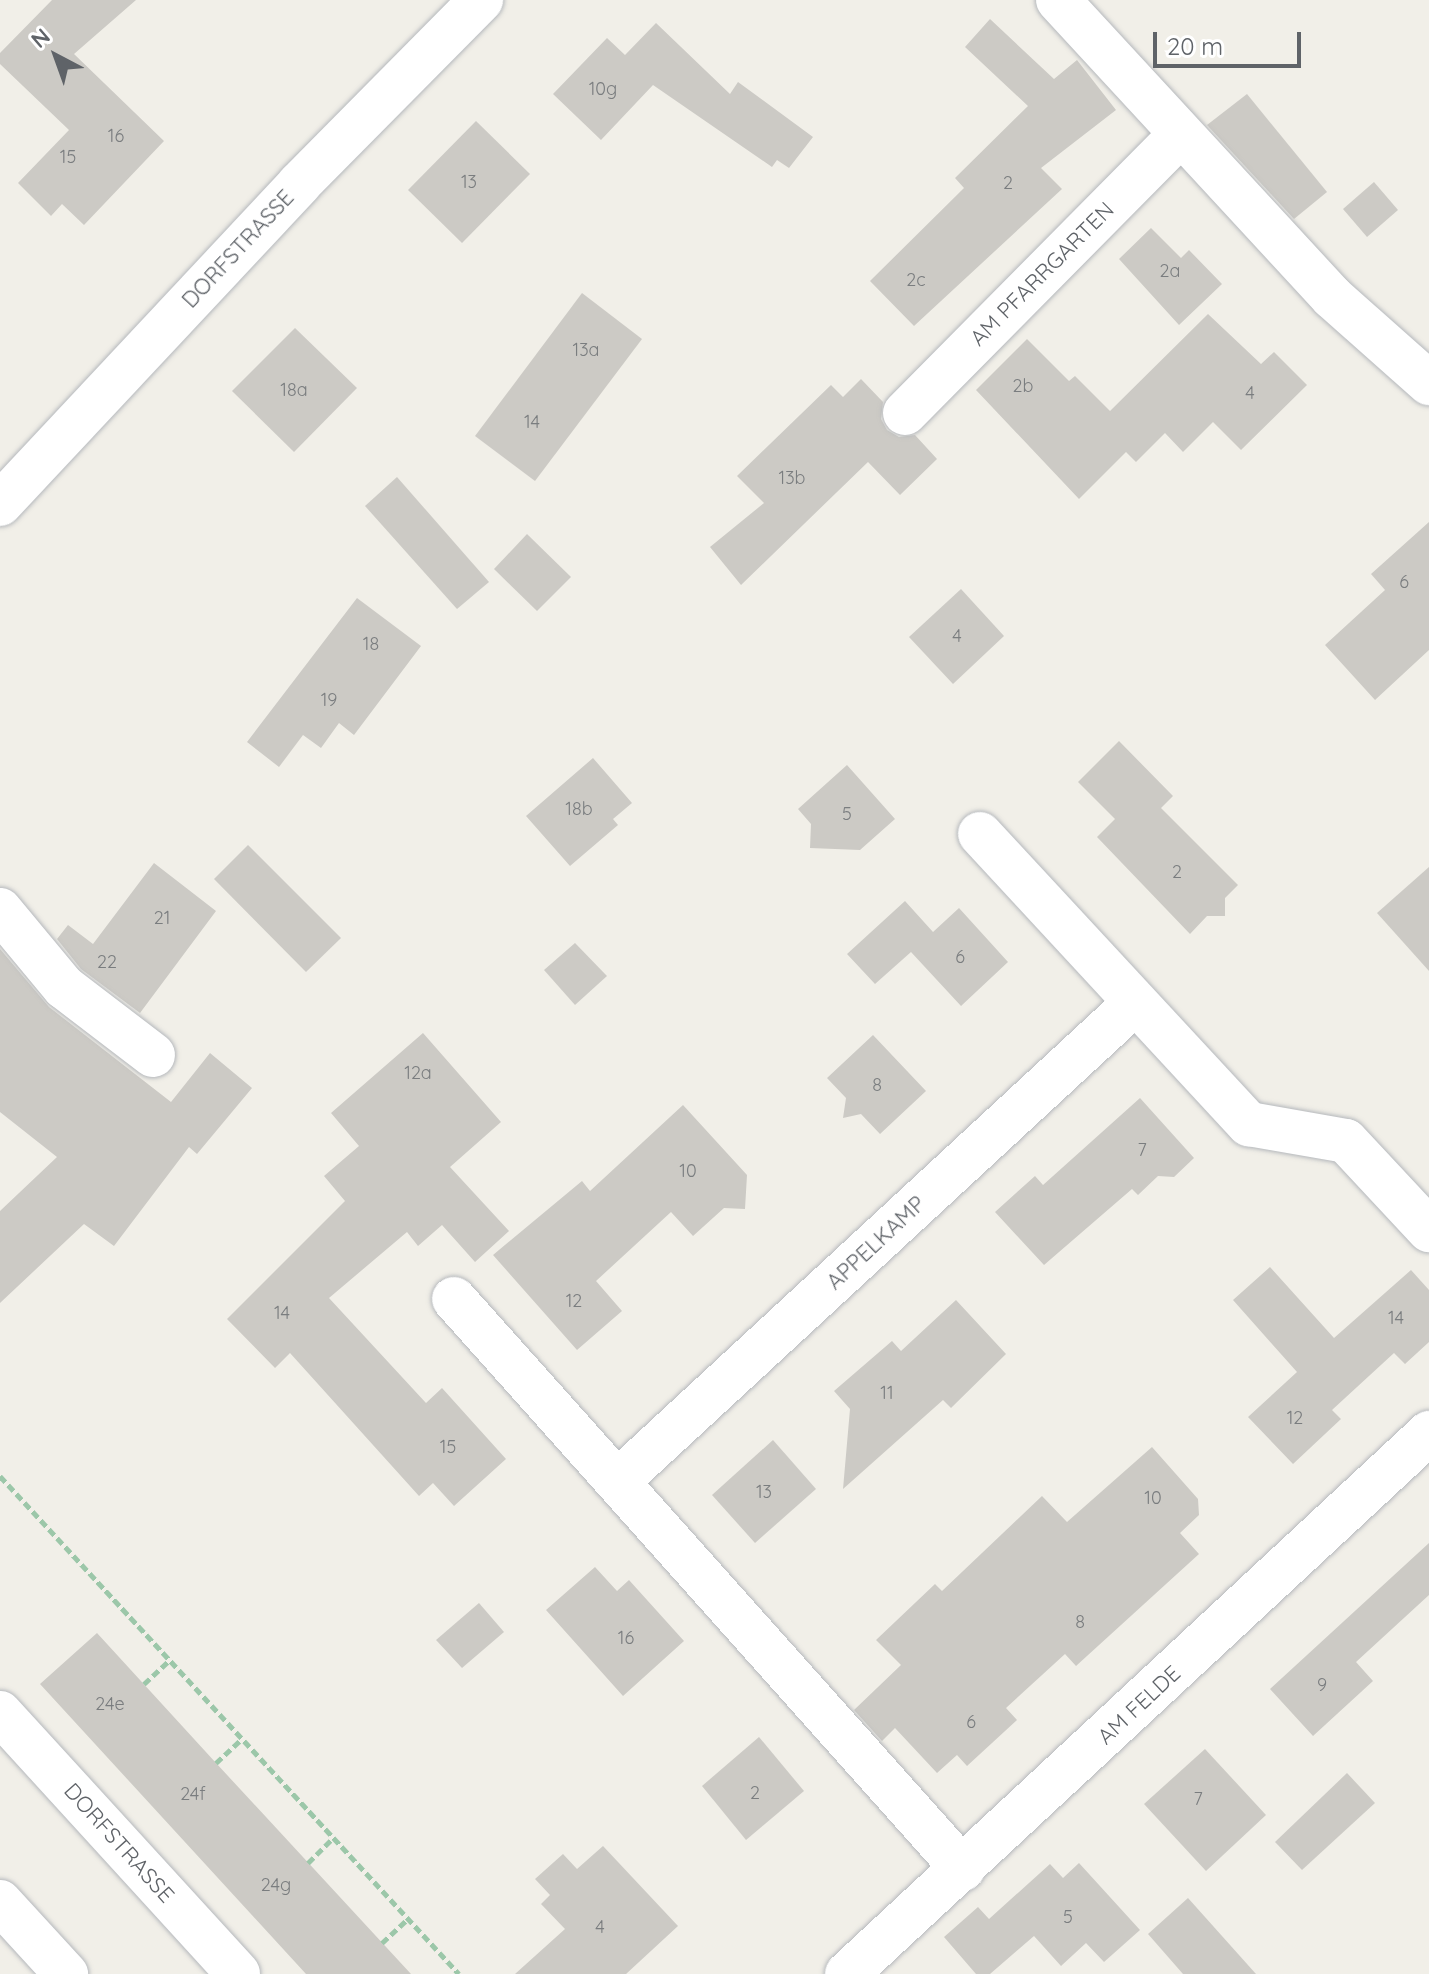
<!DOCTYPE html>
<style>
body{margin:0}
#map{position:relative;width:1429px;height:1974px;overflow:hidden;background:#f1efe8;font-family:Quicksand,sans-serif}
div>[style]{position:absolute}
.building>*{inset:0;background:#cccac5}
.path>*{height:5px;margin-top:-2.5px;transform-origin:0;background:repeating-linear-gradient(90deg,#9cc7a9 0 8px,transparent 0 12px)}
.roads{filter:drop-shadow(0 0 2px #b5b8bc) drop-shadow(0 0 2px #b5b8bc)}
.minor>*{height:44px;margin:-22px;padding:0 22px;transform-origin:22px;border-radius:22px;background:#fff}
span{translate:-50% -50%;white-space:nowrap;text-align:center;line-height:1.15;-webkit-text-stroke:7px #fff;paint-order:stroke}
.number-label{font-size:18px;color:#7a7d7f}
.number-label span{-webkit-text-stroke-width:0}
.street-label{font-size:22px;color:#5f6368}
.north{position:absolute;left:16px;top:16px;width:80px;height:80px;-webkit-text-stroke:6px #fff;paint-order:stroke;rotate:319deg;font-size:22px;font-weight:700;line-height:32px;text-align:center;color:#5f6368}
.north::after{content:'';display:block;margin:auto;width:28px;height:36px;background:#5f6368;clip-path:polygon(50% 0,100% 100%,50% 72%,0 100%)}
.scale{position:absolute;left:1153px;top:32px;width:148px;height:36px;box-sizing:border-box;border:4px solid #5f6368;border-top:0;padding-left:10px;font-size:24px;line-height:28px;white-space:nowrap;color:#5f6368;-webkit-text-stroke:6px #fff;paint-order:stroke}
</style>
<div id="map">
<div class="building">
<i style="clip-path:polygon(52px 0,136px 0,74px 54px,164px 141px,84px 225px,62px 204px,51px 216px,18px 183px,69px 130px,0 64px,0 53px)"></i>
<i style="clip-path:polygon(990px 19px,1054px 79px,1077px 60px,1116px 110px,1041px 168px,1062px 189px,914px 326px,870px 281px,964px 188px,955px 178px,1028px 106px,965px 47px)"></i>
<i style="clip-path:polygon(656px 23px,730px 94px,738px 82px,813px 137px,789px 168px,777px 160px,772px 167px,653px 85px,601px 140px,553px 94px,607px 38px,625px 55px)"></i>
<i style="clip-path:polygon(1247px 94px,1327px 192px,1294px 219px,1207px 125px)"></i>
<i style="clip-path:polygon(476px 121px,530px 174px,462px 243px,408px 190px)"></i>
<i style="clip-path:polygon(1374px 182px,1398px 210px,1367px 237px,1343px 209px)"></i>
<i style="clip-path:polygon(1151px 228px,1181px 258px,1189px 250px,1222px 284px,1179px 325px,1119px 259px)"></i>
<i style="clip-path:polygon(582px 293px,642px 339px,535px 481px,475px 436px)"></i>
<i style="clip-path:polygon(1208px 314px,1261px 364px,1274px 352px,1307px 385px,1241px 450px,1213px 422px,1183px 452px,1165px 433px,1136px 462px,1126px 452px,1079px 499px,976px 390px,1027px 339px,1069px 381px,1075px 376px,1110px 411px)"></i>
<i style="clip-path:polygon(295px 328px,357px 388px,294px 452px,232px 391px)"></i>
<i style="clip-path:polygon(861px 379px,883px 402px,881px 419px,887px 430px,899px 437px,915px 435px,937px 459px,900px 495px,868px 462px,741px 585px,710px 547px,764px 503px,737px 476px,831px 385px,843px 397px)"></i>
<i style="clip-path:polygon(397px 477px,489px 582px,457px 609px,365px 506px)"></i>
<i style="clip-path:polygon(1429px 522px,1429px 650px,1375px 700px,1325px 645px,1385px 590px,1371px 574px)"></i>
<i style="clip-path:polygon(527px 534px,571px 577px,537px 611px,494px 569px)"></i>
<i style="clip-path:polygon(961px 589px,1004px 636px,953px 684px,909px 637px)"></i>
<i style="clip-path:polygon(357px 598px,421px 646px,354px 735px,339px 723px,321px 748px,303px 735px,279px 767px,247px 742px)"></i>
<i style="clip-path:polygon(1119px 741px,1173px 796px,1161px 808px,1238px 885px,1225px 898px,1225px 916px,1207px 916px,1190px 934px,1097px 837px,1115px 819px,1078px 782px)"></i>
<i style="clip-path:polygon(593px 758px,632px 803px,613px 819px,618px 825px,570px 866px,526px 816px)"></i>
<i style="clip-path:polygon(847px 765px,895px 819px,860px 850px,810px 848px,811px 824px,798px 809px)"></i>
<i style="clip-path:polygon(248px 845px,341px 938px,306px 972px,214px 879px)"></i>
<i style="clip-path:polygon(154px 863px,216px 911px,140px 1013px,81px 969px,57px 939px,68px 925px,93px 944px)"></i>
<i style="clip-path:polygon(1429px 867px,1429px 971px,1377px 913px)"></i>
<i style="clip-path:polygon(905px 901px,933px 932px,959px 908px,1008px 962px,961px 1006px,911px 952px,875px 984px,847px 954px)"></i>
<i style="clip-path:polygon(575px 943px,607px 976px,575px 1005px,544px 970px)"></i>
<i style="clip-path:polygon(0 949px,49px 1007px,171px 1102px,210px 1053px,252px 1088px,197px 1154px,189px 1147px,114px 1246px,84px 1224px,0 1303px,0 1211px,57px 1157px,0 1112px)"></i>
<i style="clip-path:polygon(423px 1033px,501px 1122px,450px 1167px,509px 1231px,475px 1262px,442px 1225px,418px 1246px,407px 1232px,329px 1298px,426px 1403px,442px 1388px,506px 1459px,454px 1506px,433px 1483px,419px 1496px,290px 1353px,275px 1368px,227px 1319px,345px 1201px,324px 1176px,359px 1146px,331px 1113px)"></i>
<i style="clip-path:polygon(873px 1035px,926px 1091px,880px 1134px,861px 1114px,843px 1118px,846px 1098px,827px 1078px)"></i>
<i style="clip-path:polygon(1140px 1098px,1194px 1158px,1174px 1177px,1158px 1176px,1138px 1195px,1132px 1189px,1044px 1265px,995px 1212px,1035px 1176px,1043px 1185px)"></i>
<i style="clip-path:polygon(683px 1105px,747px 1175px,745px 1209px,724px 1208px,693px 1236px,671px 1212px,596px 1281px,622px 1311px,577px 1350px,493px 1255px,582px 1181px,590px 1191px)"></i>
<i style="clip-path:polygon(1270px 1267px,1334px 1338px,1411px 1270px,1429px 1290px,1429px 1342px,1405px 1364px,1394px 1353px,1332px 1410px,1341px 1419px,1293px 1464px,1248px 1417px,1297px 1372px,1233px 1300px)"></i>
<i style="clip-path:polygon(956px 1300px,1006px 1354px,951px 1408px,943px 1400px,843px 1489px,850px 1409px,834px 1391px,892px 1341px,901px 1351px)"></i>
<i style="clip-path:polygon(773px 1440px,816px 1489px,755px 1543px,712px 1495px)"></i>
<i style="clip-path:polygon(1152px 1447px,1198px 1499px,1199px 1515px,1180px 1533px,1199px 1554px,1076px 1666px,1065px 1654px,1006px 1708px,1017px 1720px,967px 1766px,957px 1755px,937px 1773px,895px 1728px,882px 1741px,854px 1710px,901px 1665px,876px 1640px,935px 1584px,942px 1591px,1042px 1496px,1067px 1522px)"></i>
<i style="clip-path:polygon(1429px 1543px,1429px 1595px,1356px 1662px,1373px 1681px,1313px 1736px,1270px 1689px)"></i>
<i style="clip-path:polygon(595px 1567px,617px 1591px,629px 1580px,684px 1641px,623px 1696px,546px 1610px)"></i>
<i style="clip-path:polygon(479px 1603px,504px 1632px,462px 1668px,436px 1640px)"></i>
<i style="clip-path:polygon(97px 1633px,216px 1763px,411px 1974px,306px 1974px,40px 1684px)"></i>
<i style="clip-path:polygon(759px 1737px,804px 1791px,746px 1840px,702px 1786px)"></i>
<i style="clip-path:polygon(1205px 1749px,1266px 1815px,1206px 1871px,1144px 1804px)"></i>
<i style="clip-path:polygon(1347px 1773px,1375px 1803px,1302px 1870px,1275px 1842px)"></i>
<i style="clip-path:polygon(603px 1846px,678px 1926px,626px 1974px,515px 1974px,565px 1929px,541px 1904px,550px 1895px,535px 1879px,563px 1854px,577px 1869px)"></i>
<i style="clip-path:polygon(1079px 1863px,1140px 1930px,1104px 1962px,1086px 1943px,1061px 1966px,1034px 1936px,990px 1974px,976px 1974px,944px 1937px,978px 1907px,989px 1919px,1050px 1864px,1063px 1878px)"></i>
<i style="clip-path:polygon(1188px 1898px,1256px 1974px,1183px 1974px,1148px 1934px)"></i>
</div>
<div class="path">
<i style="left:0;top:1476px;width:677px;rotate:47.33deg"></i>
<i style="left:144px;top:1684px;width:35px;rotate:-43deg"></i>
<i style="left:216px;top:1763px;width:35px;rotate:-43deg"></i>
<i style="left:308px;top:1863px;width:35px;rotate:-45deg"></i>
<i style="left:382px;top:1943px;width:35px;rotate:-43deg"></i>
</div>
<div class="roads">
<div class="minor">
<i style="left:1058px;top:0;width:404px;rotate:47.3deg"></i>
<i style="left:1332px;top:297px;width:130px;rotate:41.6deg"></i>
<i style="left:905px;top:413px;width:390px;rotate:-45.3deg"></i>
<i style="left:0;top:504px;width:438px;rotate:-46.9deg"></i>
<i style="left:299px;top:184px;width:259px;rotate:-45.3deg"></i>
<i style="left:980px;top:834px;width:396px;rotate:47.2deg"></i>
<i style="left:1249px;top:1124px;width:98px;rotate:9.9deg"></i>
<i style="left:1346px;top:1141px;width:122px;rotate:47deg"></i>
<i style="left:0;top:910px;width:100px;rotate:50.3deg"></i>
<i style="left:64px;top:987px;width:112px;rotate:37.4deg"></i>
<i style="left:454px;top:1299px;width:764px;rotate:48.24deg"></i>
<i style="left:618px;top:1481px;width:701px;rotate:-42.75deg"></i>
<i style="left:0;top:1713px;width:353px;rotate:47.6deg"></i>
<i style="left:0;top:1902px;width:98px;rotate:47.5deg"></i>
<i style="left:847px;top:1974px;width:795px;rotate:-42.91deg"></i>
</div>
</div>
<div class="number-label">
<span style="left:603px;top:89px">10g</span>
<span style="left:116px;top:136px">16</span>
<span style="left:68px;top:157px">15</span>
<span style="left:469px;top:182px">13</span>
<span style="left:1008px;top:183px">2</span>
<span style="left:1170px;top:271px">2a</span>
<span style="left:916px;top:280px">2c</span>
<span style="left:586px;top:350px">13a</span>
<span style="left:1023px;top:386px">2b</span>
<span style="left:294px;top:390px">18a</span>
<span style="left:1250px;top:393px">4</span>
<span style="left:532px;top:422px">14</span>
<span style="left:792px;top:478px">13b</span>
<span style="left:1404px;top:582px">6</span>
<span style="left:957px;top:636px">4</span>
<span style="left:371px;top:644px">18</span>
<span style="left:329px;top:700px">19</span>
<span style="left:579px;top:809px">18b</span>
<span style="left:847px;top:814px">5</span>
<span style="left:1177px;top:872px">2</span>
<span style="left:162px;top:918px">21</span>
<span style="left:960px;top:957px">6</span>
<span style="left:107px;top:962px">22</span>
<span style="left:418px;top:1073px">12a</span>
<span style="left:877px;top:1085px">8</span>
<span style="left:1142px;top:1150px">7</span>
<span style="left:688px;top:1171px">10</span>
<span style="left:574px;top:1301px">12</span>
<span style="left:282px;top:1313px">14</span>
<span style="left:1396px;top:1318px">14</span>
<span style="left:887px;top:1393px">11</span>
<span style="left:1295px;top:1418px">12</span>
<span style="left:448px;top:1447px">15</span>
<span style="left:764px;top:1492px">13</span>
<span style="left:1153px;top:1498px">10</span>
<span style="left:1080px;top:1622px">8</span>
<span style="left:626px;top:1638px">16</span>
<span style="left:1322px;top:1685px">9</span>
<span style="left:110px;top:1704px">24e</span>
<span style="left:971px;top:1722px">6</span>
<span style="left:755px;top:1793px">2</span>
<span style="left:193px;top:1794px">24f</span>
<span style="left:1198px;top:1799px">7</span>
<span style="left:276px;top:1885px">24g</span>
<span style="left:1068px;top:1917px">5</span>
<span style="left:600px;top:1927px">4</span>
</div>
<div class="street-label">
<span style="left:238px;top:249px;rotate:-47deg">DORFSTRASSE</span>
<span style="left:1042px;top:274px;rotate:-45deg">AM PFARRGARTEN</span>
<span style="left:876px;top:1243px;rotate:-43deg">APPELKAMP</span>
<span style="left:1139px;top:1705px;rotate:-43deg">AM FELDE</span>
<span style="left:119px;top:1843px;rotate:48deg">DORFSTRASSE</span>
</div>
<div class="north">N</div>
<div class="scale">20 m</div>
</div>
